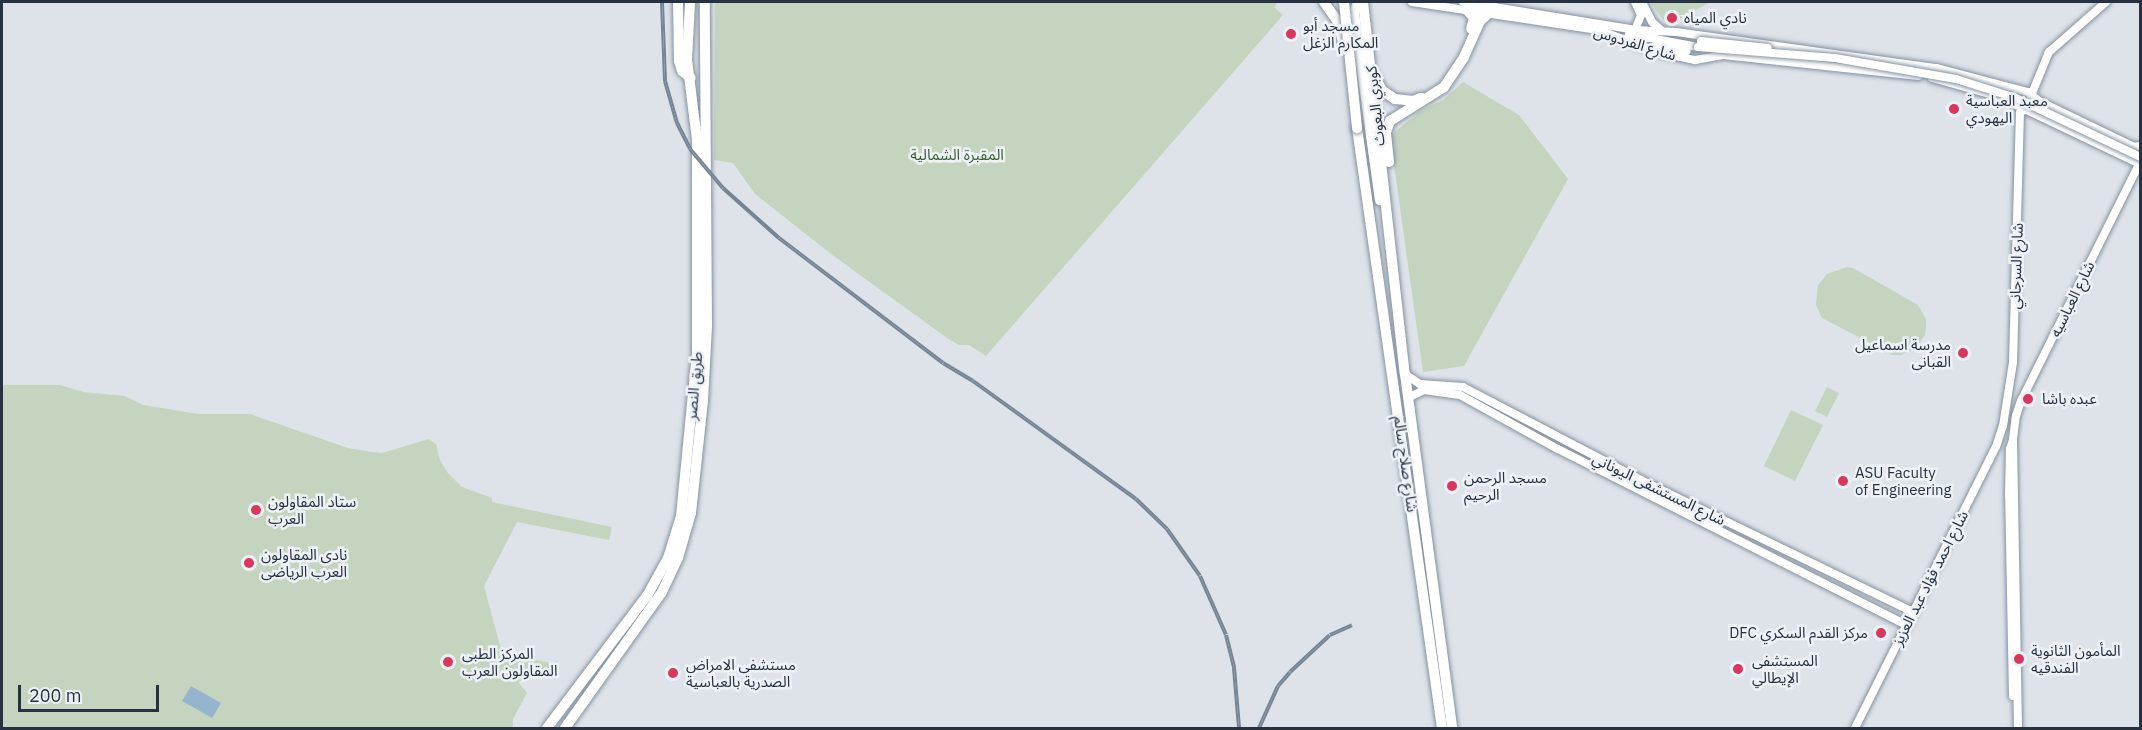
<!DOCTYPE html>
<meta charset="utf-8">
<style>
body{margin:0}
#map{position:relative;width:2142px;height:730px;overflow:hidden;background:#dee3e9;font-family:"IBM Plex Sans","Noto Sans Arabic",sans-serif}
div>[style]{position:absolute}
.green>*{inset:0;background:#c5d4be}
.water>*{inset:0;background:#95b4cd}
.roads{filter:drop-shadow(0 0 2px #8492a1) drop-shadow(0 0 2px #8492a1)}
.secondary>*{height:8px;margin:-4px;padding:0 4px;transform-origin:4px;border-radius:4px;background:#fff}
.highway>*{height:10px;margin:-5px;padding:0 5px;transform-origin:5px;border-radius:5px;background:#fff}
.rail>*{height:4px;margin-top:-2px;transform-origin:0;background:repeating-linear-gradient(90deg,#eef2f7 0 4.5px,#768494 0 9px);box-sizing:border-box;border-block:2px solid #768494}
.bridges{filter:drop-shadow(0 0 2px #8492a1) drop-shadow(0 0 2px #8492a1)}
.secondary-bridge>*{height:8px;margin:-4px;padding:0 4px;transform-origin:4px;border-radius:4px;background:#fff}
.highway-bridge>*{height:10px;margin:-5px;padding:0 5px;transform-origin:5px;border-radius:5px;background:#fff}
.dots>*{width:16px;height:16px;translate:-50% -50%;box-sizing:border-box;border:3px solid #eef2f7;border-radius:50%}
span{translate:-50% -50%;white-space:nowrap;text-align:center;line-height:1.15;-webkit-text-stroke:5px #eef2f7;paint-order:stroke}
.poi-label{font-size:15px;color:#263242}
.left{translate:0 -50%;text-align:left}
.right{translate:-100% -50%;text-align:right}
.street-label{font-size:15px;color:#263242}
.park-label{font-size:15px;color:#3d5f32}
.frame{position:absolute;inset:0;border:3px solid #263242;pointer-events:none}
.scale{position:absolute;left:18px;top:685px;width:141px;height:27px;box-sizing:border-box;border:3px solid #263242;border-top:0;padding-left:8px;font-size:18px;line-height:21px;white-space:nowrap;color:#263242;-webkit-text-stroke:4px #eef2f7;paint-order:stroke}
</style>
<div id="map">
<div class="green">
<i style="clip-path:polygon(715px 2px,1278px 2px,1274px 7px,1283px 15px,986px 356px,969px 345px,959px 345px,947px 338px,831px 254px,755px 194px,733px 163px,714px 160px)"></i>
<i style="clip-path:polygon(1650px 2px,1710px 2px,1668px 26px)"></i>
<i style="clip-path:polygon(1463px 82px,1519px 115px,1568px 179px,1464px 366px,1423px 372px,1390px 136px,1420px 111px,1443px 100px)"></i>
<i style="clip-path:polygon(1847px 267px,1853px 268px,1918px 305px,1926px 319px,1926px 327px,1925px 335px,1916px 348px,1901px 355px,1893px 355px,1822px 318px,1816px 305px,1818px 285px,1827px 274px)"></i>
<i style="clip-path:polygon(2px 385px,60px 385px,83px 392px,125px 396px,143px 405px,198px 414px,250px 414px,348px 448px,372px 452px,382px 453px,429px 439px,436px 444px,440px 460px,447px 472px,462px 487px,492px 498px,492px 502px,612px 527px,609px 540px,517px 522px,484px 586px,502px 653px,551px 663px,558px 661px,559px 673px,531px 676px,518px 682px,527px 693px,513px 719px,513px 728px,2px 728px)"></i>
<i style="clip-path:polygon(1827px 387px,1839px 393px,1827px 417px,1815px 411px)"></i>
<i style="clip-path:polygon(1791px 410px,1823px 425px,1795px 481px,1764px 466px)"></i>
</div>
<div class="water">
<i style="clip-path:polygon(191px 686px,221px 703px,212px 718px,182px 701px)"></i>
</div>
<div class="roads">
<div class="secondary">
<i style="left:1412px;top:2px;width:188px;rotate:8.6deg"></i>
<i style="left:1598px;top:30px;width:68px;rotate:19.8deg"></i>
<i style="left:1662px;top:53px;width:34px;rotate:12deg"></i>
<i style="left:1695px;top:60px;width:28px;rotate:-10deg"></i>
<i style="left:1723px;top:55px;width:197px;rotate:6.1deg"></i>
<i style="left:1463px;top:2px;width:174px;rotate:9.2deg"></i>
<i style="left:1635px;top:30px;width:41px;rotate:2.8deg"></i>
<i style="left:1676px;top:32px;width:263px;rotate:7.9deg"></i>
<i style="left:1937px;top:68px;width:94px;rotate:14.8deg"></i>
<i style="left:2028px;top:92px;width:14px;rotate:39deg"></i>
<i style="left:2039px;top:101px;width:106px;rotate:25.8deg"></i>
<i style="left:2134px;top:147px;width:6px;rotate:-9deg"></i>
<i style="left:1642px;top:2px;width:22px;rotate:63deg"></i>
<i style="left:1652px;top:22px;width:12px;rotate:42deg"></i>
<i style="left:1635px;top:30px;width:16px;rotate:-68deg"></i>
<i style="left:1641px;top:15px;width:14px;rotate:-115deg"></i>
<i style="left:1629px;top:34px;width:70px;rotate:10.7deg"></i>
<i style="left:1655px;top:46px;width:32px;rotate:9deg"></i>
<i style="left:1932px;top:78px;width:67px;rotate:15.5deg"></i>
<i style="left:1997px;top:96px;width:158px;rotate:25.4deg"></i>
<i style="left:1405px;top:374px;width:18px;rotate:34deg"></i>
<i style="left:1420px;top:384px;width:43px;rotate:4deg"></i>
<i style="left:1463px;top:387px;width:201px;rotate:27.6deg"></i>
<i style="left:1641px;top:480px;width:302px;rotate:25.9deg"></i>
<i style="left:1408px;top:398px;width:18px;rotate:-27deg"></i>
<i style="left:1424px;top:390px;width:36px;rotate:8deg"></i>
<i style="left:1460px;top:395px;width:112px;rotate:28.9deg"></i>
<i style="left:1558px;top:449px;width:390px;rotate:26.8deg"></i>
<i style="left:2013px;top:696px;width:201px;rotate:-91.1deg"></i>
<i style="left:2009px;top:495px;width:46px;rotate:-88.8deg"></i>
<i style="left:2010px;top:449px;width:9px;rotate:-72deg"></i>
<i style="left:1855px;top:728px;width:314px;rotate:-63.4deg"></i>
<i style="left:1996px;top:447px;width:22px;rotate:-72deg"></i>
<i style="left:2003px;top:426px;width:65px;rotate:-81.1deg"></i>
<i style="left:2013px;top:362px;width:249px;rotate:-88.4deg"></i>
<i style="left:2020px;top:113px;width:8px;rotate:-40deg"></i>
<i style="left:2026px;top:108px;width:61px;rotate:-67.7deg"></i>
<i style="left:2049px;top:52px;width:76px;rotate:-41.3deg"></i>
<i style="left:2018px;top:728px;width:289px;rotate:-91deg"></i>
<i style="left:2013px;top:439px;width:23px;rotate:-83deg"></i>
<i style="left:2016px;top:416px;width:16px;rotate:-72deg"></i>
<i style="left:2021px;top:401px;width:267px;rotate:-63.5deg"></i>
</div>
<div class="highway">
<i style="left:678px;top:2px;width:59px;rotate:89deg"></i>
<i style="left:679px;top:61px;width:10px;rotate:73deg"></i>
<i style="left:682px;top:71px;width:11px;rotate:38deg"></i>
<i style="left:1324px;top:2px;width:24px;rotate:55deg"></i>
<i style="left:1338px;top:22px;width:25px;rotate:76deg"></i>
<i style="left:1358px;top:2px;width:12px;rotate:110deg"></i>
<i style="left:1354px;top:13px;width:189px;rotate:82.1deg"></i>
<i style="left:1363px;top:2px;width:374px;rotate:83.6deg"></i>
<i style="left:1405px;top:374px;width:357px;rotate:82.4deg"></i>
<i style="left:1466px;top:9px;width:12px;rotate:48deg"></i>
<i style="left:1474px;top:18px;width:11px;rotate:105deg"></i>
<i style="left:1375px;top:78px;width:14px;rotate:60deg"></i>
<i style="left:1382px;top:90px;width:16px;rotate:35deg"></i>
<i style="left:1395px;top:99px;width:18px;rotate:6deg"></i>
<i style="left:1413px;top:101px;width:9px;rotate:-21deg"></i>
<i style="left:1357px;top:128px;width:606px;rotate:81.94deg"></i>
<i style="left:1389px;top:162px;width:30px;rotate:-96deg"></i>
<i style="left:1386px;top:132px;width:12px;rotate:-70deg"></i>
<i style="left:1390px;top:121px;width:64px;rotate:-32.2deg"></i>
<i style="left:1444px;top:87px;width:36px;rotate:-56deg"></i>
<i style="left:1464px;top:57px;width:39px;rotate:-66deg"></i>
<i style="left:1480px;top:21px;width:12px;rotate:-42deg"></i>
<i style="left:547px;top:728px;width:166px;rotate:-52.9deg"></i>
<i style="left:647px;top:596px;width:43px;rotate:-61.1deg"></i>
<i style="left:668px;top:558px;width:44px;rotate:-72.8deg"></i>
<i style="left:681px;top:516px;width:164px;rotate:-84.4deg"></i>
<i style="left:697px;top:353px;width:213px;rotate:-90deg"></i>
<i style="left:697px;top:140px;width:81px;rotate:-97.1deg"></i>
<i style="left:687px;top:60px;width:58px;rotate:-87deg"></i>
<i style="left:565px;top:728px;width:167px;rotate:-54.5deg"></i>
<i style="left:662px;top:592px;width:38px;rotate:-65deg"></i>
<i style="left:678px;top:558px;width:47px;rotate:-73.9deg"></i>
<i style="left:691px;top:513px;width:114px;rotate:-83.9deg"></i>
<i style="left:703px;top:400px;width:73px;rotate:-86.9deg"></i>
<i style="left:707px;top:327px;width:325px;rotate:-90.4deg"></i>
</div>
</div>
<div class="rail">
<i style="left:662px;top:2px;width:79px;rotate:87.8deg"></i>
<i style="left:665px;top:81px;width:44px;rotate:74.1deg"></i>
<i style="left:677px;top:123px;width:29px;rotate:63deg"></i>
<i style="left:690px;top:149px;width:51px;rotate:49.8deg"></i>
<i style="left:723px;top:188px;width:75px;rotate:41.8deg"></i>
<i style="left:779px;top:238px;width:206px;rotate:37.3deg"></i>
<i style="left:943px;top:363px;width:35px;rotate:31deg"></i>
<i style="left:973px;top:381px;width:201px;rotate:35.9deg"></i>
<i style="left:1136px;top:499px;width:43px;rotate:44.1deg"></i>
<i style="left:1167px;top:529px;width:57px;rotate:54.9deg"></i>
<i style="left:1200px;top:576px;width:64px;rotate:66.2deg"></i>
<i style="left:1226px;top:635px;width:34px;rotate:76deg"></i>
<i style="left:1234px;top:668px;width:60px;rotate:85.2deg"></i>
<i style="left:1259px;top:728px;width:46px;rotate:-65.7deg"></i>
<i style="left:1278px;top:686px;width:18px;rotate:-49deg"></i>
<i style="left:1290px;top:672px;width:54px;rotate:-42.8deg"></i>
<i style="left:1330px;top:635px;width:24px;rotate:-24deg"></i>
</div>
<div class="bridges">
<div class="secondary-bridge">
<i style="left:1701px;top:41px;width:67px;rotate:6deg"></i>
<i style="left:1698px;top:47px;width:137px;rotate:4.6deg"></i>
<i style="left:1835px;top:58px;width:123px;rotate:9.8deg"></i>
<i style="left:1956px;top:79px;width:63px;rotate:17.6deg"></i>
<i style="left:2016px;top:98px;width:137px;rotate:25.4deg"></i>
</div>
<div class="highway-bridge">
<i style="left:1344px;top:2px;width:127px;rotate:84.1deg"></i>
</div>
</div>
<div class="dots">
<i style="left:1672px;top:18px;background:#db365b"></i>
<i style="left:1291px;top:34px;background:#db365b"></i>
<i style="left:1954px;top:109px;background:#db365b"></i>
<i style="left:1963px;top:353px;background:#db365b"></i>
<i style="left:2028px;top:399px;background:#db365b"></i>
<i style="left:1843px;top:481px;background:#db365b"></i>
<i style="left:1452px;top:486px;background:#db365b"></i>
<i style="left:256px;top:510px;background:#db365b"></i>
<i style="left:249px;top:563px;background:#db365b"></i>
<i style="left:1881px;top:633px;background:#db365b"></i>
<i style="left:2019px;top:659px;background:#db365b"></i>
<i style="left:448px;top:662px;background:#db365b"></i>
<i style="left:1738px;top:669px;background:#db365b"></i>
<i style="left:673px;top:673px;background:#db365b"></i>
</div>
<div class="poi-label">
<span class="left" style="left:1684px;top:18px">نادي المياه</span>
<span class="left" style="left:1303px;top:34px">مسجد أبو<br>المكارم الزغل</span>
<span class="left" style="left:1966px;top:109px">معبد العباسية<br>اليهودي</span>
<span class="right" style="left:1951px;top:353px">مدرسة اسماعيل<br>القبانى</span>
<span class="left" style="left:2042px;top:399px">عبده باشا</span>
<span class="left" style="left:1855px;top:481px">ASU Faculty<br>of Engineering</span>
<span class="left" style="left:1464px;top:486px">مسجد الرحمن<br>الرحيم</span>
<span class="left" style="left:268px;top:510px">ستاد المقاولون<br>العرب</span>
<span class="left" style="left:261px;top:563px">نادى المقاولون<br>العرب الرياضى</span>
<span class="right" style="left:1868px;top:633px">DFC مركز القدم السكري</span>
<span class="left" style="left:2031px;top:659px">المأمون الثانوية<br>الفندقيه</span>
<span class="left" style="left:462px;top:662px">المركز الطبى<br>المقاولون العرب</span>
<span class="left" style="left:1752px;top:669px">المستشفى<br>الإيطالي</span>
<span class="left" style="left:686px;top:673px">مستشفى الامراض<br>الصدرية بالعباسية</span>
</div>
<div class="street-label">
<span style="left:1635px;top:43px;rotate:17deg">شارع الفردوس</span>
<span style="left:1375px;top:106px;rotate:-96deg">كوبري البعوث</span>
<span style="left:2016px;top:266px;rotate:-88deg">شارع السرجاني</span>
<span style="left:2072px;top:299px;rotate:-64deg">شارع العباسيه</span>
<span style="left:694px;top:386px;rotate:-85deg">طريق النصر</span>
<span style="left:1406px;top:464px;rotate:82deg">شارع صلاح سالم</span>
<span style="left:1659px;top:489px;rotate:26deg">شارع المستشفى اليوناني</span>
<span style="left:1930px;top:578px;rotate:-63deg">شارع احمد فؤاد عبد العزيز</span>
</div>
<div class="park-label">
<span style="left:957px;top:155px">المقبرة الشمالية</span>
</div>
<div class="frame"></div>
<div class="scale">200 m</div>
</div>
